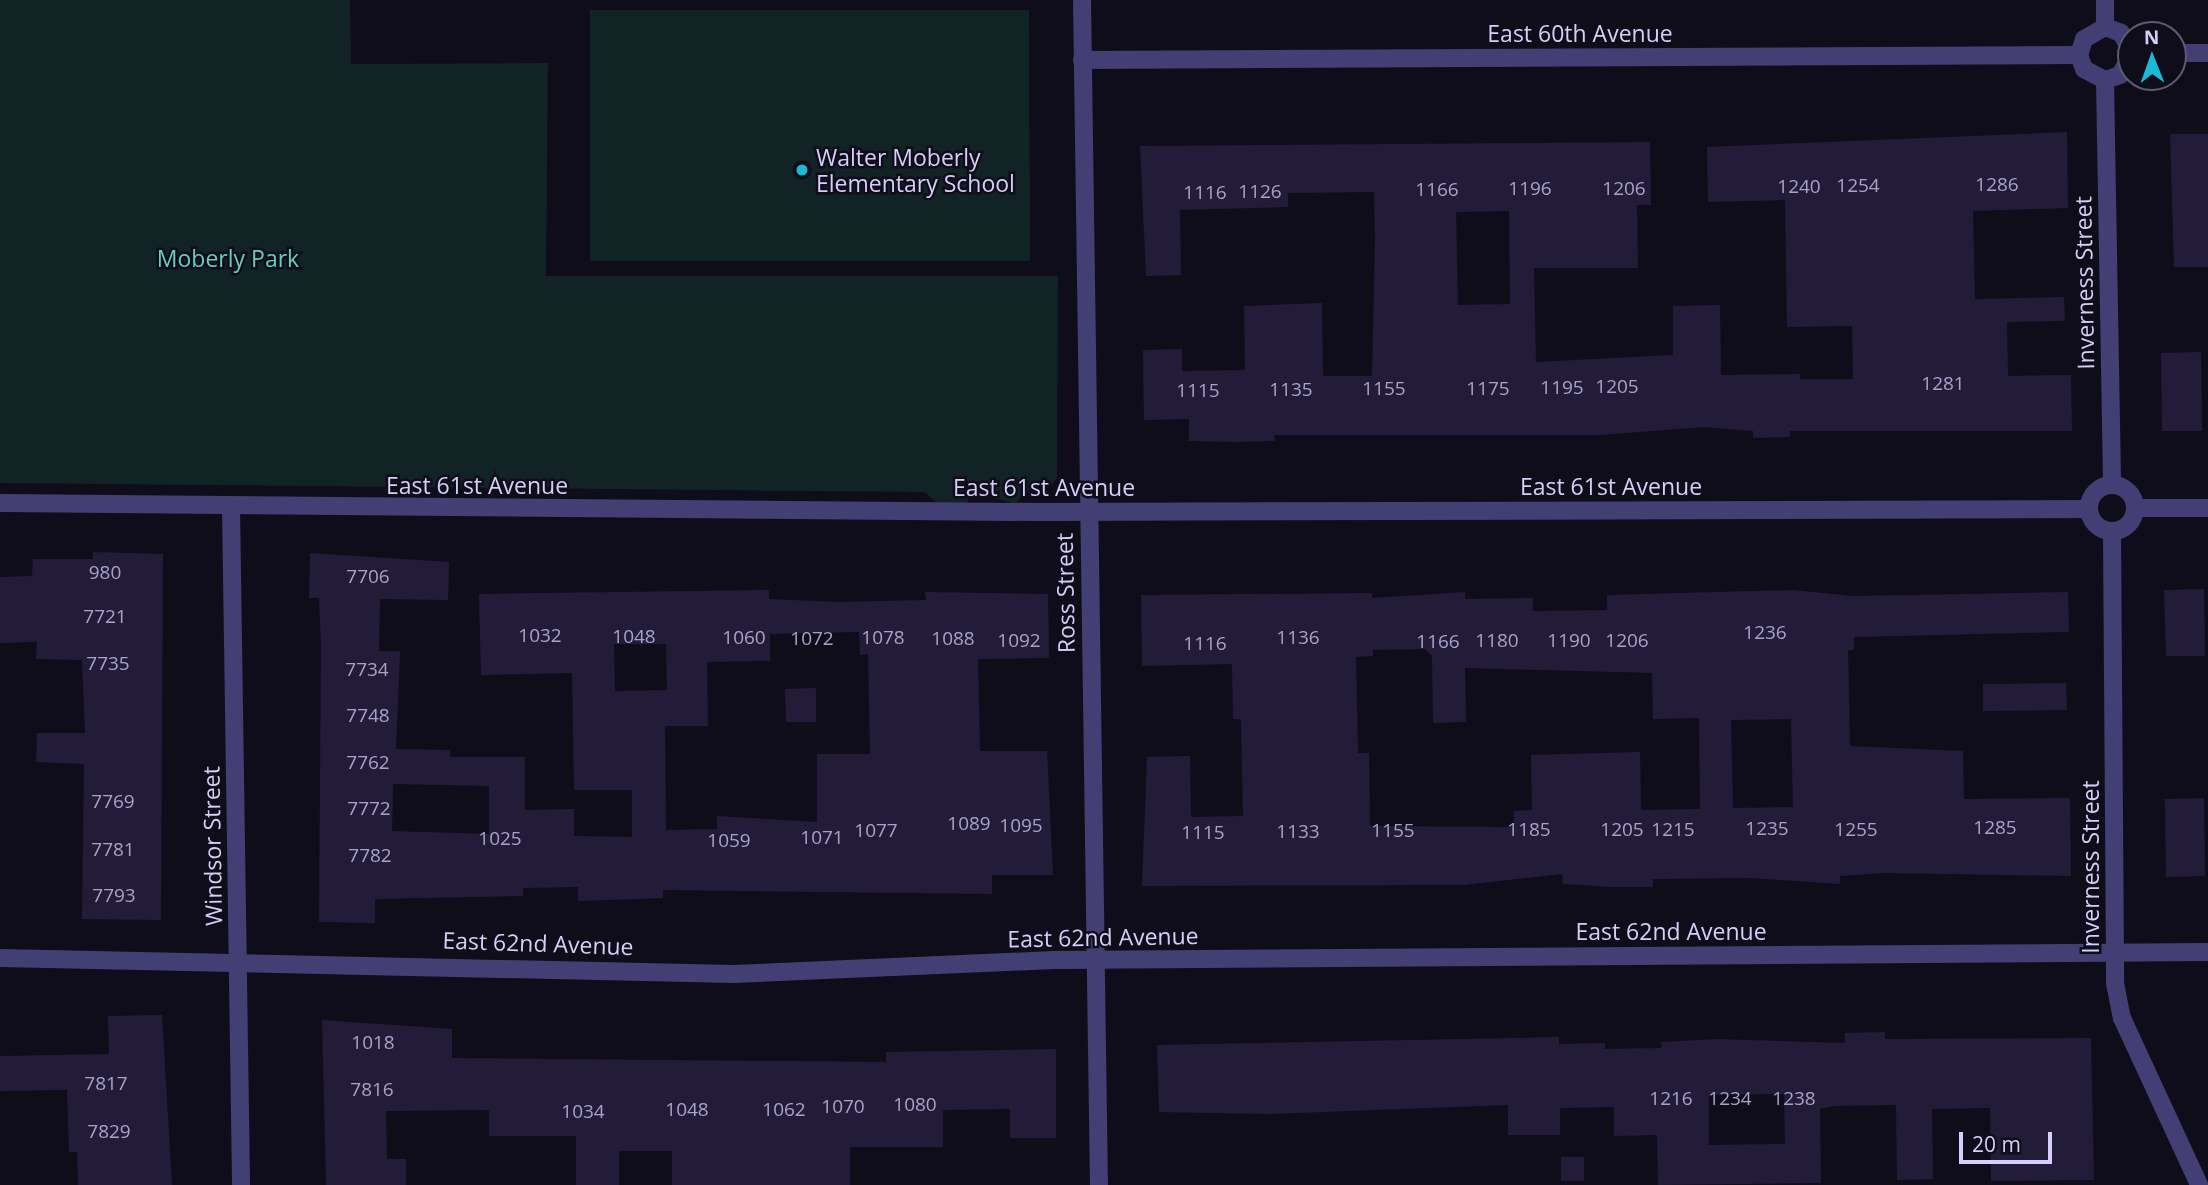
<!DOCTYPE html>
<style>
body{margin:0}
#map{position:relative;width:2208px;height:1185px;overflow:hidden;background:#100d1b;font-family:"Open Sans",sans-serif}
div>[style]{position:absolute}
.green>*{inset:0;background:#112324}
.building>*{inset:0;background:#231c39}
.minor>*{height:18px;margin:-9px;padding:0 9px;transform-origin:9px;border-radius:9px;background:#433e74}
.minor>.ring{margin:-9px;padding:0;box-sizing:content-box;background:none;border:18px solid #433e74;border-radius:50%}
.dots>*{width:19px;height:19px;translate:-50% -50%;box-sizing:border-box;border:4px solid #100d1b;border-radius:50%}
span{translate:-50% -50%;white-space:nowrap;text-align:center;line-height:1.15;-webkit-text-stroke:5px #100d1b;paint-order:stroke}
.number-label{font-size:19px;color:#a8a2c8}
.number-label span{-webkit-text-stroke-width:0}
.street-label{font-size:23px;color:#d5cef8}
.poi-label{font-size:23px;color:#d5cef8}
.left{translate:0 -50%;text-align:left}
.park-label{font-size:23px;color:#64ceb9}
.north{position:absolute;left:2117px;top:21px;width:70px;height:70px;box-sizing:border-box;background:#100d1b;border:2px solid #5f5a73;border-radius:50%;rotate:359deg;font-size:19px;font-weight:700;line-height:28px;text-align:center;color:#d5cef8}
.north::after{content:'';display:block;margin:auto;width:24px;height:32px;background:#1cb9d6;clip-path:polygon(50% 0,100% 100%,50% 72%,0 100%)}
.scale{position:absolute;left:1959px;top:1132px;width:93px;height:32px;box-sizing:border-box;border:4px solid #d5cef8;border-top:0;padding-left:9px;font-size:21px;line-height:24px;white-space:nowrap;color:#d5cef8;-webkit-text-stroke:5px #100d1b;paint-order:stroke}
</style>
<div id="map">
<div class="green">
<i style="clip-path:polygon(0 0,350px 0,351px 64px,548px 63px,546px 276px,1058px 276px,1057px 478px,1045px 491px,1023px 493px,1016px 504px,972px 492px,966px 504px,944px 509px,925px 492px,0 483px)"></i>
<i style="clip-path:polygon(590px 10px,1029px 10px,1030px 261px,590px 261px)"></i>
</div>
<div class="building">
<i style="clip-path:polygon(evenodd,2067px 132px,2068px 208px,1973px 211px,1975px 299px,2064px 297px,2065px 321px,2007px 322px,2008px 376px,2071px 375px,2072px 431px,1790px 431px,1790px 437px,1753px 438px,1753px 431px,1704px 427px,1601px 435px,1274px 435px,1275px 441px,1236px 442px,1189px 441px,1189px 419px,1144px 420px,1143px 350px,1182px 349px,1182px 371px,1245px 370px,1244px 306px,1322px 303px,1323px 376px,1372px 376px,1375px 238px,1374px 192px,1288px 193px,1288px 207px,1180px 210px,1181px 275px,1146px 276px,1140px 146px,1650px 142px,1651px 205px,1637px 205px,1638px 268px,1534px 268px,1536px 362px,1673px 355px,1673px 306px,1720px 305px,1721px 375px,1800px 374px,1800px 379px,1853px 379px,1852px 326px,1787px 327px,1785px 200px,1708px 202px,1707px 147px,2067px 132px,1509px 211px,1510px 304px,1458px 305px,1456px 212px,1509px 211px)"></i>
<i style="clip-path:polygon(2170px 134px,2208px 134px,2208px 267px,2174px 267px)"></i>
<i style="clip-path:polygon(2201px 352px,2202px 431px,2162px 431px,2161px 353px)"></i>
<i style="clip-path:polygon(93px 552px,163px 554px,161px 920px,82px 919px,84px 764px,36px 762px,37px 733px,85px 733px,82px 660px,36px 659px,37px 642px,0 643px,0 577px,32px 576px,33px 559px,93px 559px)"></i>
<i style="clip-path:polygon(evenodd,310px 553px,449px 562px,448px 600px,380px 599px,379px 651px,400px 651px,396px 749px,450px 750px,450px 757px,525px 757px,525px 810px,574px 809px,574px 836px,632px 837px,632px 790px,574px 790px,572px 673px,481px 675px,479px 594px,769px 590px,769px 599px,838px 602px,926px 600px,925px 592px,1048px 594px,1049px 658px,978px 659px,980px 751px,1047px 751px,1053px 875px,992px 875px,992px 894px,663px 890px,663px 898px,578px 901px,578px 887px,523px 888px,523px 896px,375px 899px,375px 923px,319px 922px,321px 643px,319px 598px,309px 598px,310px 553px,859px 632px,860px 655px,868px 654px,870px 754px,817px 754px,817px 822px,717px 816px,717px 829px,666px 830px,665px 726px,708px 726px,707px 662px,770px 661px,770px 634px,859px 632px,310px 553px,614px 644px,666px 644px,667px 690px,615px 691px,614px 644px,310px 553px,393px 784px,489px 786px,489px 834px,392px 831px,393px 784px)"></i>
<i style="clip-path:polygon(2204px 589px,2205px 656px,2166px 656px,2164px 590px)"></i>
<i style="clip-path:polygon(evenodd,1793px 590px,1853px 596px,2068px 592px,2069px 632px,1854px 637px,1854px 650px,1848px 650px,1850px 746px,1963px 751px,1964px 799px,2070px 798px,2071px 876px,1885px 873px,1840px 876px,1840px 884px,1751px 878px,1653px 879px,1653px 887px,1611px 887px,1563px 884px,1562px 874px,1463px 885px,1142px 886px,1147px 757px,1190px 756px,1191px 817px,1243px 816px,1241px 719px,1233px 719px,1232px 664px,1142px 666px,1141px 595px,1372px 593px,1372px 598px,1465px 592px,1465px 599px,1533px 598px,1533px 611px,1607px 610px,1607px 595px,1793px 590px,1425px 649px,1432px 656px,1433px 723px,1466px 722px,1465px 668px,1652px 673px,1653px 719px,1699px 718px,1700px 809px,1641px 810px,1640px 752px,1531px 755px,1532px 810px,1514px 811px,1514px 827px,1370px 826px,1369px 753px,1358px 753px,1356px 657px,1373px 656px,1373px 650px,1425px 649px,1793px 590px,1791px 719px,1793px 807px,1733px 808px,1731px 720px,1791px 719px)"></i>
<i style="clip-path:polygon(2066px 683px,2067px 710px,1983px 711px,1983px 684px)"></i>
<i style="clip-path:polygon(816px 688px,816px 722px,786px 722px,785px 689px)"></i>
<i style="clip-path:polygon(2204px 798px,2205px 876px,2166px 877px,2165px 799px)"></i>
<i style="clip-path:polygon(162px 1015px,172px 1185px,78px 1185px,77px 1152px,69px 1152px,67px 1090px,0 1091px,0 1056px,109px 1054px,108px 1016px)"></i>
<i style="clip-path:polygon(322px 1020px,452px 1029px,452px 1058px,886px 1062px,886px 1052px,1056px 1049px,1056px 1138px,1010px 1138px,1010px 1109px,943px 1110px,943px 1147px,850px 1147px,850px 1185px,672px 1185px,672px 1151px,619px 1151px,619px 1185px,576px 1185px,576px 1136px,489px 1136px,489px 1110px,386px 1111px,387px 1159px,406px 1159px,406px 1185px,326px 1185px)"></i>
<i style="clip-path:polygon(evenodd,1885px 1032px,1885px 1039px,2091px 1038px,2094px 1180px,1991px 1181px,1990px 1108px,1932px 1109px,1933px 1179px,1897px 1180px,1896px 1105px,1834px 1106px,1820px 1109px,1821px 1183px,1658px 1185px,1657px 1135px,1614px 1136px,1614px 1107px,1560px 1108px,1560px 1135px,1508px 1135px,1508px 1105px,1267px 1114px,1159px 1112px,1157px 1045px,1559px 1037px,1559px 1044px,1605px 1043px,1605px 1049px,1662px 1048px,1661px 1042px,1718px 1039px,1845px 1043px,1845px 1033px,1885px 1032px,1784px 1094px,1785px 1144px,1709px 1145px,1709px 1095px,1784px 1094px)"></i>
<i style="clip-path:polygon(1561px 1157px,1584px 1157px,1584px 1181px,1561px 1181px)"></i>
</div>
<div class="minor">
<i style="left:1082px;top:0;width:1185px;rotate:89.18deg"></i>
<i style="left:2105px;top:27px;width:27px;rotate:-90deg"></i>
<i style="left:2131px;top:51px;width:21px;rotate:-119deg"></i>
<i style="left:2121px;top:33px;width:17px;rotate:-159deg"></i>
<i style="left:2105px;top:27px;width:24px;rotate:150deg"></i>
<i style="left:2084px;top:39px;width:17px;rotate:107deg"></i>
<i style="left:2079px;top:55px;width:15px;rotate:70deg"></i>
<i style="left:2084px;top:69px;width:24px;rotate:28deg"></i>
<i style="left:2105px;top:80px;width:16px;rotate:-18deg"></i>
<i style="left:2120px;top:75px;width:22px;rotate:-60deg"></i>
<i style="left:2173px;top:53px;width:35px"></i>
<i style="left:1082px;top:60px;width:997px;rotate:-0.29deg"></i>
<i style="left:2105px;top:80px;width:405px;rotate:89deg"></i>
<i class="ring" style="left:2089px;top:485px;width:28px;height:28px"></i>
<i style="left:0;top:503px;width:1040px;rotate:0.5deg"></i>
<i style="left:1040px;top:512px;width:1048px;rotate:-0.16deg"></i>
<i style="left:231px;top:507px;width:678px;rotate:89.15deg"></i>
<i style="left:2136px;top:508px;width:72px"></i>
<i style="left:2112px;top:532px;width:451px;rotate:89.6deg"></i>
<i style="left:2115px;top:983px;width:36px;rotate:79deg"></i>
<i style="left:2122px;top:1018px;width:184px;rotate:65.2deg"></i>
<i style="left:0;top:958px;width:734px;rotate:1.25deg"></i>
<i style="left:734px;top:974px;width:325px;rotate:-2.5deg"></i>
<i style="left:1059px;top:960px;width:1149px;rotate:-0.4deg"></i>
</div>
<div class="dots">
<i style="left:802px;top:170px;background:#1cb9d6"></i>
</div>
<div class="number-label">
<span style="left:1997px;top:185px">1286</span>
<span style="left:1858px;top:186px">1254</span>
<span style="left:1799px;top:187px">1240</span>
<span style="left:1530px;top:189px">1196</span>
<span style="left:1624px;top:189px">1206</span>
<span style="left:1437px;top:190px">1166</span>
<span style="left:1260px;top:192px">1126</span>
<span style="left:1205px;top:193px">1116</span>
<span style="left:1943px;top:384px">1281</span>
<span style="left:1617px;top:387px">1205</span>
<span style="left:1562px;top:388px">1195</span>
<span style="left:1384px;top:389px">1155</span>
<span style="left:1488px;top:389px">1175</span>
<span style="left:1291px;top:390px">1135</span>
<span style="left:1198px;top:391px">1115</span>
<span style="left:105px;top:573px">980</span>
<span style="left:368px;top:577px">7706</span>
<span style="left:105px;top:617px">7721</span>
<span style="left:1765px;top:633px">1236</span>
<span style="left:540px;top:636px">1032</span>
<span style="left:634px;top:637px">1048</span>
<span style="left:744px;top:638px">1060</span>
<span style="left:883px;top:638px">1078</span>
<span style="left:1298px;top:638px">1136</span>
<span style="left:812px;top:639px">1072</span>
<span style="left:953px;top:639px">1088</span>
<span style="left:1019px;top:641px">1092</span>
<span style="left:1497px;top:641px">1180</span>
<span style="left:1569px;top:641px">1190</span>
<span style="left:1627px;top:641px">1206</span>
<span style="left:1438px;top:642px">1166</span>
<span style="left:1205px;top:644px">1116</span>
<span style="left:108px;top:664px">7735</span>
<span style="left:367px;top:670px">7734</span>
<span style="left:368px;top:716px">7748</span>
<span style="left:368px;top:763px">7762</span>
<span style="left:113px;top:802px">7769</span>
<span style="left:369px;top:809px">7772</span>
<span style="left:969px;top:824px">1089</span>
<span style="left:1021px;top:826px">1095</span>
<span style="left:1995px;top:828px">1285</span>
<span style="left:1767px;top:829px">1235</span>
<span style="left:1529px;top:830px">1185</span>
<span style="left:1622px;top:830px">1205</span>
<span style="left:1673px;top:830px">1215</span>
<span style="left:1856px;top:830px">1255</span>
<span style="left:876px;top:831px">1077</span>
<span style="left:1393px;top:831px">1155</span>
<span style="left:1298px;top:832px">1133</span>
<span style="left:1203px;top:833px">1115</span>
<span style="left:822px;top:838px">1071</span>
<span style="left:500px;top:839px">1025</span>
<span style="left:729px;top:841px">1059</span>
<span style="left:113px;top:850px">7781</span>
<span style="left:370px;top:856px">7782</span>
<span style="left:114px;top:896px">7793</span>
<span style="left:373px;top:1043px">1018</span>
<span style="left:106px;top:1084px">7817</span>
<span style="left:372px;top:1090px">7816</span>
<span style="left:1671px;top:1099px">1216</span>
<span style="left:1730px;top:1099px">1234</span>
<span style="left:1794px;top:1099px">1238</span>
<span style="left:915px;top:1105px">1080</span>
<span style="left:843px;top:1107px">1070</span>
<span style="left:687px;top:1110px">1048</span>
<span style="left:784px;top:1110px">1062</span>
<span style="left:583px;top:1112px">1034</span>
<span style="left:109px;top:1132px">7829</span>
</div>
<div class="street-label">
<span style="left:1580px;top:33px">East 60th Avenue</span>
<span style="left:2084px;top:283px;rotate:-91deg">Inverness Street</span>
<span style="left:477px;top:485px">East 61st Avenue</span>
<span style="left:1611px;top:486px">East 61st Avenue</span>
<span style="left:1044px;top:487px">East 61st Avenue</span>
<span style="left:1065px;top:593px;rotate:-91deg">Ross Street</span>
<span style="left:212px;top:846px;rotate:-91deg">Windsor Street</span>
<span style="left:2090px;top:867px;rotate:-90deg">Inverness Street</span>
<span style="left:1671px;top:931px">East 62nd Avenue</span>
<span style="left:1103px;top:937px;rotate:-1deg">East 62nd Avenue</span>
<span style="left:538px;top:943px;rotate:2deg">East 62nd Avenue</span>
</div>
<div class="poi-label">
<span class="left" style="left:816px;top:170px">Walter Moberly<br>Elementary School</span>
</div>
<div class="park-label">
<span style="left:228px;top:258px">Moberly Park</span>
</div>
<div class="north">N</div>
<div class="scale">20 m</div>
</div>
